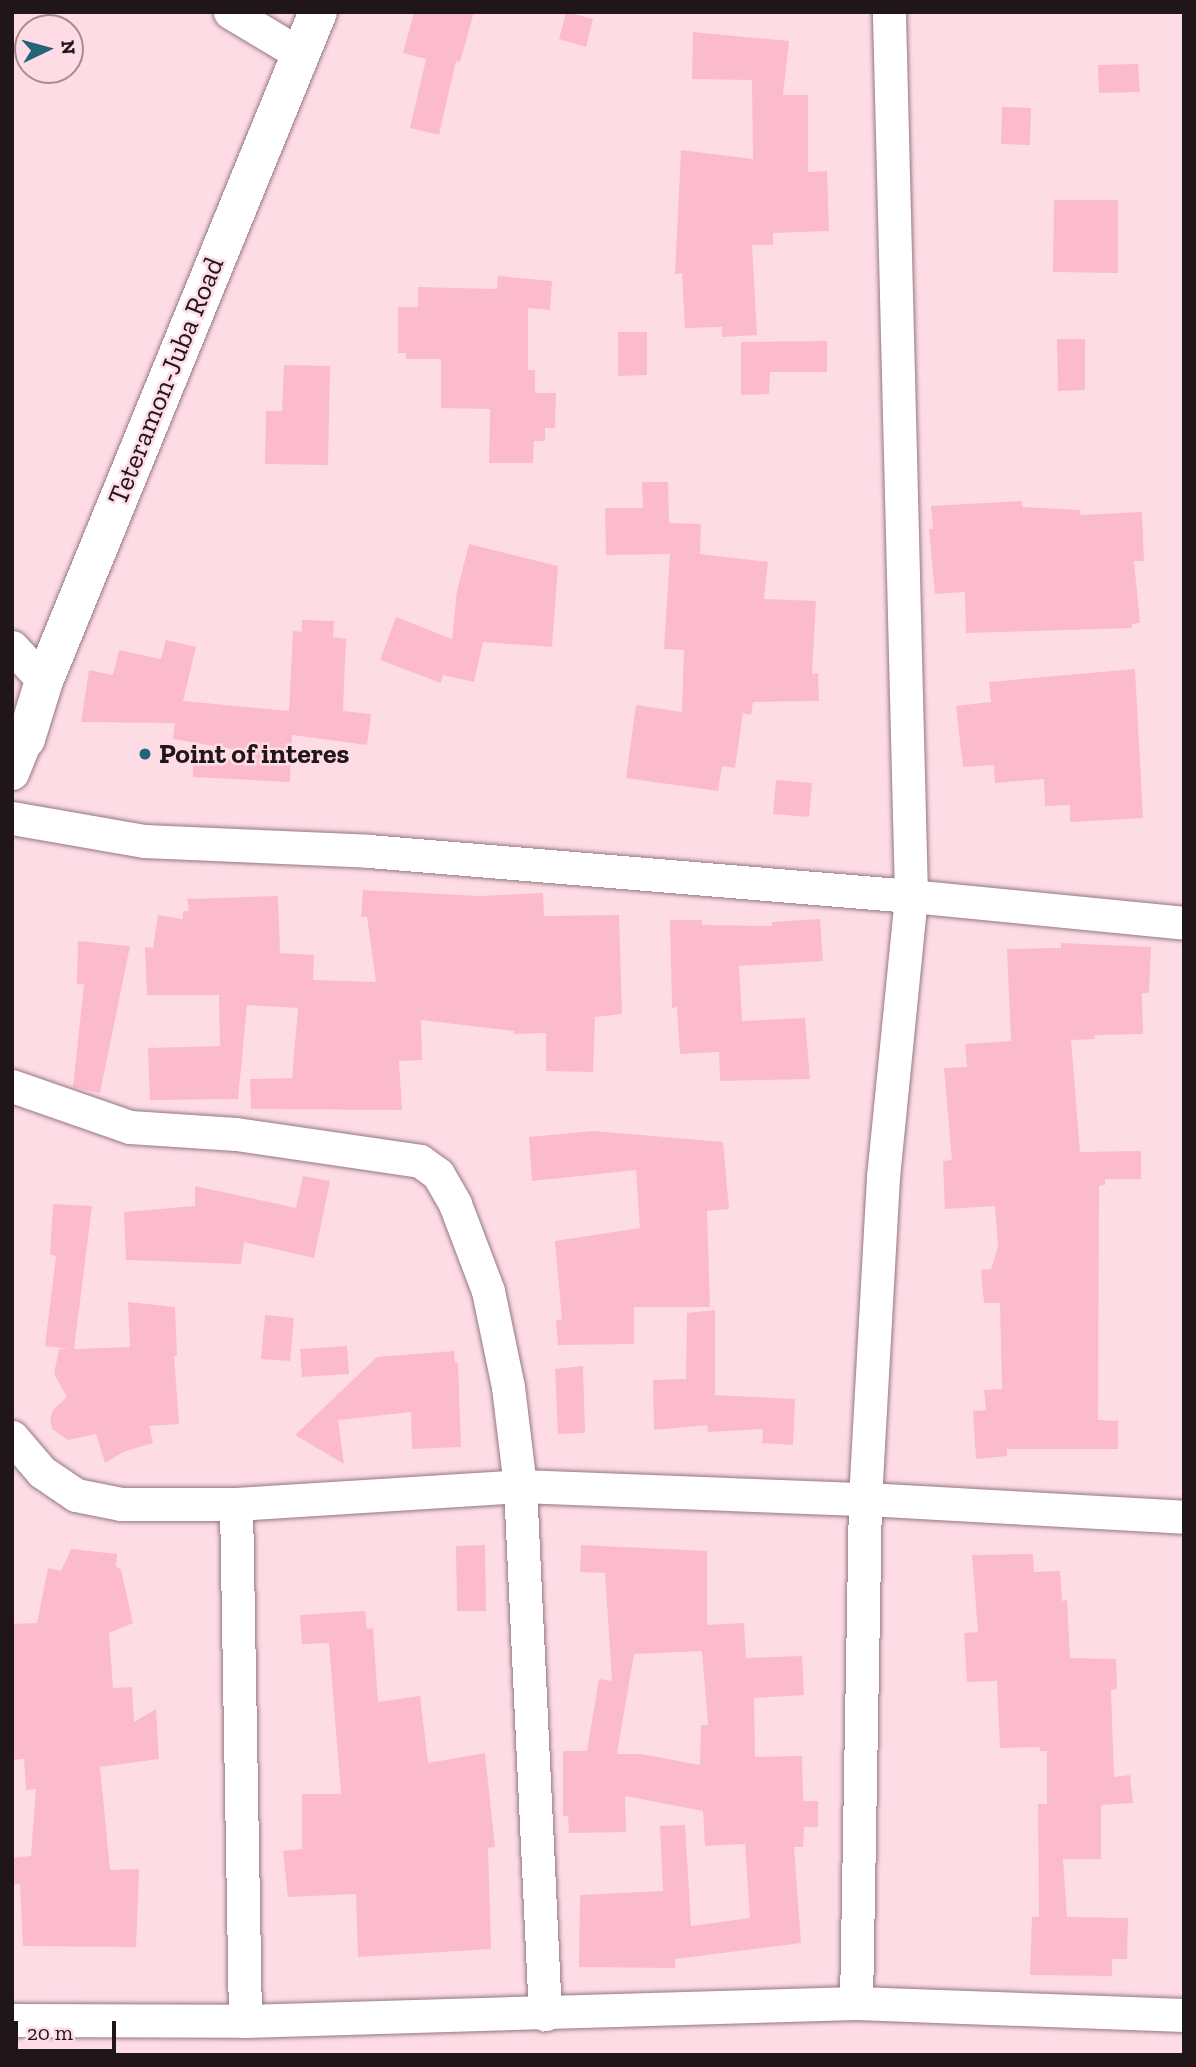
<!DOCTYPE html>
<style>
body{margin:0}
#map{position:relative;width:1196px;height:2067px;overflow:hidden;background:#fedce5;font-family:"Zilla Slab",serif}
div>[style]{position:absolute}
.building>*{inset:0;background:#fcbacd}
.roads{filter:drop-shadow(0 0 2px #957880) drop-shadow(0 0 2px #957880)}
.street>*{height:33px;margin:-16.5px;padding:0 16.5px;transform-origin:16.5px;border-radius:16.5px;background:#fff}
.secondary>*{height:38px;margin:-19px;padding:0 19px;transform-origin:19px;border-radius:19px;background:#fff}
.dots>*{width:19px;height:19px;translate:-50% -50%;box-sizing:border-box;border:4px solid #fedce5;border-radius:50%}
span{translate:-50% -50%;white-space:nowrap;text-align:center;line-height:1.15;-webkit-text-stroke:5px #fedce5;paint-order:stroke}
.street-label{font-size:28px;color:#201518}
.poi-label{font-size:28px;color:#201518;font-weight:700}
.left{translate:0 -50%;text-align:left}
.frame{position:absolute;inset:0;border:14px solid #201518;pointer-events:none}
.north{position:absolute;left:14px;top:14px;width:70px;height:70px;box-sizing:border-box;background:#fedce5;border:2px solid #a58c93;border-radius:50%;rotate:85deg;font-size:19px;font-weight:700;line-height:28px;text-align:center;color:#201518}
.north::after{content:'';display:block;margin:auto;width:24px;height:32px;background:#226478;clip-path:polygon(50% 0,100% 100%,50% 72%,0 100%)}
.scale{position:absolute;left:14px;top:2021px;width:102px;height:32px;box-sizing:border-box;border:4px solid #201518;border-top:0;padding-left:9px;font-size:21px;line-height:24px;white-space:nowrap;color:#201518;-webkit-text-stroke:5px #fedce5;paint-order:stroke}
</style>
<div id="map">
<div class="building">
<i style="clip-path:polygon(414px 12px,474px 12px,460px 62px,456px 61px,439px 135px,410px 128px,426px 59px,403px 53px)"></i>
<i style="clip-path:polygon(566px 12px,593px 19px,586px 47px,559px 39px)"></i>
<i style="clip-path:polygon(693px 32px,789px 41px,783px 95px,808px 95px,808px 172px,827px 171px,829px 231px,773px 233px,773px 245px,752px 245px,757px 335px,722px 337px,722px 327px,685px 328px,682px 273px,675px 274px,681px 150px,753px 159px,752px 80px,692px 79px)"></i>
<i style="clip-path:polygon(1138px 64px,1140px 92px,1099px 93px,1098px 65px)"></i>
<i style="clip-path:polygon(1002px 107px,1031px 108px,1030px 145px,1001px 144px)"></i>
<i style="clip-path:polygon(1054px 200px,1118px 200px,1118px 273px,1053px 272px)"></i>
<i style="clip-path:polygon(498px 276px,552px 281px,550px 310px,528px 308px,528px 370px,535px 370px,535px 393px,556px 393px,555px 428px,545px 428px,545px 441px,534px 441px,533px 463px,489px 463px,490px 409px,441px 408px,441px 359px,406px 359px,406px 353px,398px 353px,398px 307px,418px 307px,418px 287px,497px 289px)"></i>
<i style="clip-path:polygon(618px 332px,647px 332px,647px 375px,618px 376px)"></i>
<i style="clip-path:polygon(1057px 339px,1085px 339px,1085px 390px,1058px 391px)"></i>
<i style="clip-path:polygon(827px 341px,827px 372px,770px 372px,769px 394px,741px 395px,741px 342px)"></i>
<i style="clip-path:polygon(284px 365px,330px 366px,328px 465px,265px 464px,266px 411px,282px 411px)"></i>
<i style="clip-path:polygon(642px 482px,668px 482px,669px 523px,701px 524px,700px 554px,768px 562px,764px 599px,816px 601px,812px 674px,818px 673px,819px 701px,753px 702px,751px 715px,743px 713px,735px 768px,722px 766px,718px 791px,626px 778px,636px 705px,682px 712px,684px 650px,664px 649px,670px 554px,606px 555px,605px 508px,643px 508px)"></i>
<i style="clip-path:polygon(1022px 501px,1022px 507px,1080px 510px,1080px 515px,1142px 512px,1144px 561px,1134px 561px,1140px 623px,1132px 624px,1132px 628px,966px 633px,965px 592px,935px 594px,929px 529px,933px 529px,931px 506px)"></i>
<i style="clip-path:polygon(469px 544px,558px 566px,552px 647px,483px 642px,474px 682px,443px 675px,441px 683px,380px 660px,396px 617px,452px 639px,457px 591px)"></i>
<i style="clip-path:polygon(302px 620px,334px 621px,333px 637px,346px 639px,343px 711px,371px 714px,367px 745px,292px 735px,290px 782px,193px 777px,193px 764px,260px 754px,173px 739px,175px 723px,81px 722px,89px 670px,113px 675px,119px 650px,161px 659px,166px 640px,196px 647px,183px 701px,289px 711px,293px 631px,302px 632px)"></i>
<i style="clip-path:polygon(1135px 669px,1143px 818px,1070px 822px,1070px 805px,1045px 806px,1044px 779px,995px 783px,994px 765px,963px 767px,956px 706px,991px 702px,989px 682px)"></i>
<i style="clip-path:polygon(776px 780px,812px 783px,809px 817px,773px 814px)"></i>
<i style="clip-path:polygon(363px 890px,480px 896px,543px 893px,544px 916px,619px 915px,622px 1014px,595px 1017px,593px 1072px,546px 1071px,546px 1033px,514px 1034px,514px 1031px,421px 1020px,422px 1060px,399px 1061px,402px 1110px,251px 1109px,250px 1079px,292px 1078px,298px 1008px,247px 1005px,238px 1099px,150px 1100px,148px 1048px,220px 1046px,219px 995px,147px 995px,145px 947px,153px 948px,158px 915px,183px 919px,183px 911px,189px 911px,187px 899px,278px 896px,280px 953px,314px 955px,313px 980px,376px 982px,367px 917px,361px 917px)"></i>
<i style="clip-path:polygon(820px 919px,823px 961px,739px 966px,742px 1021px,805px 1018px,810px 1079px,720px 1081px,719px 1052px,680px 1054px,677px 1007px,672px 1008px,670px 920px,702px 920px,702px 925px,772px 926px,772px 922px)"></i>
<i style="clip-path:polygon(78px 941px,130px 946px,100px 1093px,73px 1087px,84px 984px,77px 984px)"></i>
<i style="clip-path:polygon(1061px 943px,1151px 947px,1149px 993px,1142px 993px,1143px 1034px,1095px 1035px,1095px 1039px,1071px 1040px,1080px 1152px,1141px 1151px,1141px 1179px,1105px 1179px,1105px 1185px,1099px 1186px,1098px 1420px,1118px 1421px,1118px 1449px,1007px 1449px,1007px 1456px,976px 1459px,973px 1411px,986px 1410px,984px 1390px,1002px 1389px,1000px 1303px,984px 1303px,981px 1270px,991px 1269px,998px 1247px,995px 1206px,945px 1209px,943px 1161px,952px 1160px,944px 1068px,967px 1067px,965px 1044px,1011px 1041px,1007px 949px,1061px 948px)"></i>
<i style="clip-path:polygon(594px 1131px,723px 1142px,729px 1209px,707px 1211px,710px 1307px,634px 1307px,634px 1344px,558px 1345px,556px 1320px,562px 1320px,555px 1241px,640px 1228px,636px 1170px,532px 1181px,529px 1137px)"></i>
<i style="clip-path:polygon(303px 1176px,330px 1181px,314px 1258px,244px 1242px,241px 1264px,126px 1260px,124px 1212px,195px 1206px,195px 1186px,296px 1208px)"></i>
<i style="clip-path:polygon(53px 1204px,92px 1206px,74px 1349px,130px 1347px,128px 1302px,175px 1307px,177px 1356px,174px 1356px,179px 1424px,149px 1426px,153px 1443px,125px 1451px,105px 1463px,96px 1434px,68px 1440px,52px 1429px,50px 1419px,53px 1410px,67px 1397px,54px 1374px,59px 1349px,70px 1349px,45px 1346px,56px 1256px,50px 1255px)"></i>
<i style="clip-path:polygon(715px 1310px,715px 1395px,795px 1399px,793px 1445px,762px 1443px,763px 1429px,708px 1432px,707px 1425px,654px 1430px,653px 1380px,686px 1379px,687px 1313px)"></i>
<i style="clip-path:polygon(265px 1315px,294px 1318px,290px 1361px,261px 1359px)"></i>
<i style="clip-path:polygon(347px 1346px,349px 1374px,302px 1377px,300px 1349px)"></i>
<i style="clip-path:polygon(454px 1351px,455px 1363px,458px 1363px,461px 1447px,412px 1449px,411px 1412px,338px 1420px,344px 1464px,295px 1435px,377px 1357px)"></i>
<i style="clip-path:polygon(583px 1366px,585px 1433px,558px 1434px,555px 1369px)"></i>
<i style="clip-path:polygon(485px 1545px,486px 1611px,457px 1611px,456px 1546px)"></i>
<i style="clip-path:polygon(evenodd,581px 1545px,707px 1551px,707px 1625px,744px 1623px,746px 1658px,802px 1656px,804px 1695px,754px 1698px,755px 1757px,802px 1756px,803px 1801px,818px 1801px,818px 1827px,804px 1827px,803px 1847px,794px 1847px,801px 1943px,675px 1959px,675px 1968px,579px 1967px,580px 1895px,663px 1891px,660px 1826px,685px 1825px,691px 1926px,750px 1918px,745px 1844px,705px 1846px,703px 1811px,625px 1796px,626px 1832px,569px 1833px,568px 1816px,563px 1816px,563px 1751px,587px 1751px,599px 1679px,612px 1681px,605px 1573px,580px 1572px,581px 1545px,702px 1651px,708px 1725px,701px 1725px,700px 1765px,641px 1754px,617px 1754px,634px 1654px,702px 1651px)"></i>
<i style="clip-path:polygon(71px 1549px,117px 1554px,116px 1566px,121px 1570px,133px 1623px,109px 1633px,113px 1688px,132px 1687px,134px 1722px,156px 1709px,159px 1759px,100px 1767px,110px 1870px,139px 1869px,136px 1947px,23px 1946px,20px 1884px,12px 1885px,12px 1858px,31px 1856px,36px 1789px,26px 1790px,24px 1759px,12px 1760px,12px 1624px,37px 1623px,48px 1568px,61px 1571px)"></i>
<i style="clip-path:polygon(1033px 1554px,1034px 1572px,1060px 1571px,1062px 1601px,1067px 1600px,1070px 1658px,1116px 1659px,1117px 1689px,1111px 1690px,1114px 1777px,1130px 1775px,1133px 1803px,1101px 1805px,1101px 1859px,1063px 1859px,1067px 1917px,1128px 1918px,1127px 1959px,1112px 1959px,1112px 1976px,1030px 1975px,1032px 1917px,1039px 1917px,1038px 1804px,1047px 1804px,1047px 1751px,1040px 1751px,1040px 1747px,1000px 1748px,997px 1681px,967px 1682px,964px 1633px,978px 1632px,972px 1555px)"></i>
<i style="clip-path:polygon(365px 1611px,367px 1629px,373px 1628px,378px 1702px,420px 1696px,428px 1763px,485px 1753px,495px 1847px,488px 1848px,491px 1949px,358px 1957px,356px 1894px,288px 1897px,283px 1851px,302px 1849px,302px 1794px,341px 1794px,329px 1643px,302px 1644px,300px 1615px)"></i>
</div>
<div class="roads">
<div class="street">
<i style="left:230px;top:12px;width:82px;rotate:31deg"></i>
<i style="left:12px;top:647px;width:47px;rotate:46.7deg"></i>
<i style="left:12px;top:773px;width:37px;rotate:-68deg"></i>
<i style="left:12px;top:818px;width:134px;rotate:9.9deg"></i>
<i style="left:144px;top:841px;width:225px;rotate:2.5deg"></i>
<i style="left:369px;top:851px;width:544px;rotate:4.75deg"></i>
<i style="left:911px;top:896px;width:274px;rotate:5.6deg"></i>
<i style="left:12px;top:1086px;width:125px;rotate:19.2deg"></i>
<i style="left:130px;top:1127px;width:106px;rotate:3.8deg"></i>
<i style="left:236px;top:1134px;width:186px;rotate:8.3deg"></i>
<i style="left:420px;top:1161px;width:22px;rotate:36deg"></i>
<i style="left:438px;top:1174px;width:34px;rotate:60deg"></i>
<i style="left:455px;top:1204px;width:93px;rotate:69.2deg"></i>
<i style="left:488px;top:1291px;width:98px;rotate:78.2deg"></i>
<i style="left:508px;top:1387px;width:100px;rotate:83.1deg"></i>
<i style="left:520px;top:1486px;width:529px;rotate:87.29deg"></i>
<i style="left:12px;top:1437px;width:46px;rotate:49.4deg"></i>
<i style="left:42px;top:1472px;width:41px;rotate:34.1deg"></i>
<i style="left:76px;top:1495px;width:46px;rotate:11.3deg"></i>
<i style="left:121px;top:1504px;width:115px"></i>
<i style="left:236px;top:1504px;width:285px;rotate:-3.6deg"></i>
<i style="left:520px;top:1486px;width:345px;rotate:2.2deg"></i>
<i style="left:865px;top:1499px;width:320px;rotate:3.2deg"></i>
<i style="left:236px;top:1504px;width:517px;rotate:89deg"></i>
<i style="left:856px;top:2003px;width:504px;rotate:-88.98deg"></i>
<i style="left:865px;top:1499px;width:323px;rotate:-86.8deg"></i>
<i style="left:883px;top:1177px;width:282px;rotate:-84.3deg"></i>
<i style="left:911px;top:896px;width:884px;rotate:-91.43deg"></i>
<i style="left:12px;top:2020px;width:233px;rotate:0.2deg"></i>
<i style="left:245px;top:2021px;width:611px;rotate:-1.69deg"></i>
<i style="left:856px;top:2003px;width:328px;rotate:2.1deg"></i>
</div>
<div class="secondary">
<i style="left:12px;top:740px;width:14px;rotate:-4deg"></i>
<i style="left:26px;top:739px;width:61px;rotate:-72.8deg"></i>
<i style="left:44px;top:681px;width:723px;rotate:-67.73deg"></i>
</div>
</div>
<div class="dots">
<i style="left:145px;top:754px;background:#226478"></i>
</div>
<div class="street-label">
<span style="left:166px;top:381px;rotate:-68deg">Teteramon-Juba Road</span>
</div>
<div class="poi-label">
<span class="left" style="left:159px;top:754px">Point of interes</span>
</div>
<div class="frame"></div>
<div class="north">N</div>
<div class="scale">20 m</div>
</div>
